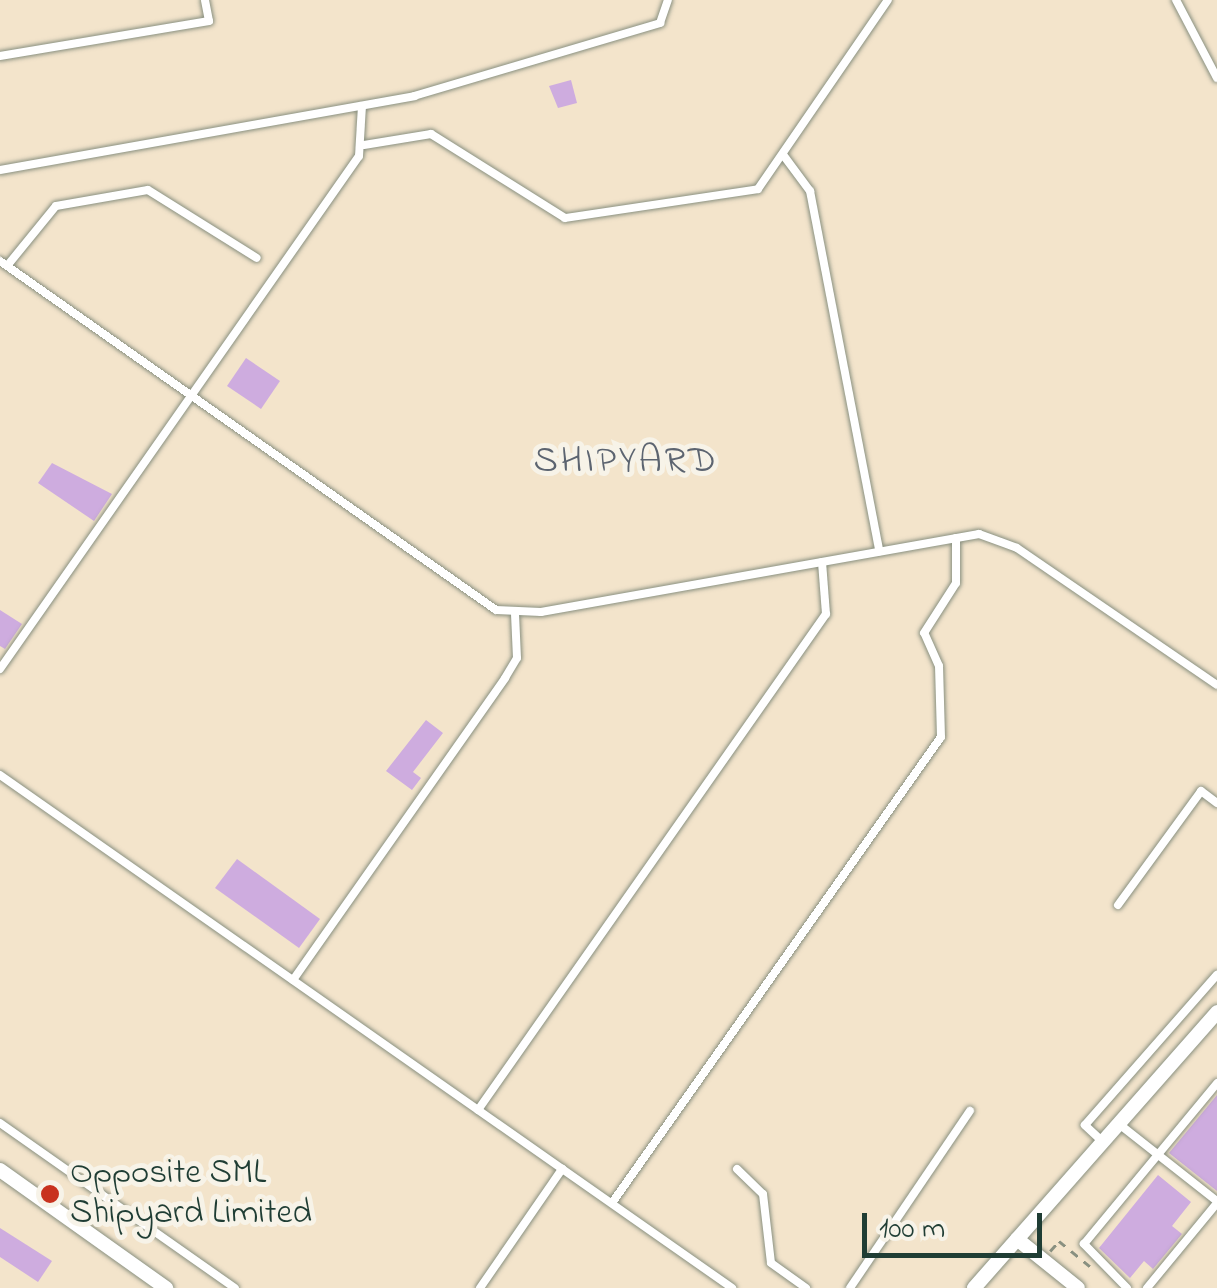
<!DOCTYPE html>
<style>
body{margin:0}
#map{position:relative;width:1217px;height:1288px;overflow:hidden;background:#f3e4cb;font-family:"Indie Flower",sans-serif}
div>[style]{position:absolute}
.building>*{inset:0;background:#ceacdf}
.path>*{height:2.5px;margin-top:-1.25px;transform-origin:0;background:repeating-linear-gradient(90deg,#899080 0 8px,transparent 0 16px)}
.roads{filter:drop-shadow(0 0 2px #899080) drop-shadow(0 0 2px #899080)}
.lane>*{height:8px;margin:-4px;padding:0 4px;transform-origin:4px;border-radius:4px;background:#fff}
.street>*{height:14px;margin:-7px;padding:0 7px;transform-origin:7px;border-radius:7px;background:#fff}
.dots>*{width:28px;height:28px;translate:-50% -50%;box-sizing:border-box;border:5px solid #f7f3e8;border-radius:50%}
span{translate:-50% -50%;white-space:nowrap;text-align:center;line-height:1.15;-webkit-text-stroke:10px #f7f3e8;paint-order:stroke}
.poi-label{font-size:35px;color:#1f3d34}
.left{translate:0 -50%;text-align:left}
.neighbourhood-label{font-size:38px;color:#5c6470;letter-spacing:2.5px}
.scale{position:absolute;left:862px;top:1213px;width:180px;height:45px;box-sizing:border-box;border:5px solid #1f3d34;border-top:0;padding-left:12px;font-size:30px;line-height:35px;white-space:nowrap;color:#1f3d34;-webkit-text-stroke:8px #f7f3e8;paint-order:stroke}
</style>
<div id="map">
<div class="building">
<i style="clip-path:polygon(571px 80px,577px 103px,558px 108px,549px 86px)"></i>
<i style="clip-path:polygon(246px 358px,280px 381px,261px 409px,227px 386px)"></i>
<i style="clip-path:polygon(52px 463px,112px 494px,94px 521px,38px 483px)"></i>
<i style="clip-path:polygon(0 610px,22px 624px,5px 649px,0 646px)"></i>
<i style="clip-path:polygon(426px 720px,443px 733px,413px 772px,421px 778px,412px 790px,386px 771px)"></i>
<i style="clip-path:polygon(237px 859px,320px 919px,299px 948px,215px 888px)"></i>
<i style="clip-path:polygon(1217px 1095px,1217px 1191px,1169px 1153px)"></i>
<i style="clip-path:polygon(1158px 1175px,1191px 1202px,1172px 1226px,1182px 1234px,1153px 1269px,1144px 1261px,1130px 1278px,1099px 1248px)"></i>
<i style="clip-path:polygon(0 1228px,52px 1261px,38px 1282px,0 1257px)"></i>
</div>
<div class="path">
<i style="left:1050px;top:1251px;width:13px;rotate:-48deg"></i>
<i style="left:1059px;top:1241px;width:43px;rotate:39.3deg"></i>
</div>
<div class="roads">
<div class="lane">
<i style="left:1176px;top:0;width:88px;rotate:62.3deg"></i>
<i style="left:0;top:56px;width:212px;rotate:-9.5deg"></i>
<i style="left:209px;top:21px;width:21px;rotate:-101deg"></i>
<i style="left:364px;top:145px;width:68px;rotate:-9.3deg"></i>
<i style="left:431px;top:134px;width:158px;rotate:32.1deg"></i>
<i style="left:565px;top:218px;width:195px;rotate:-8.5deg"></i>
<i style="left:758px;top:189px;width:229px;rotate:-55.5deg"></i>
<i style="left:784px;top:156px;width:44px;rotate:53.4deg"></i>
<i style="left:810px;top:191px;width:367px;rotate:79.1deg"></i>
<i style="left:0;top:170px;width:421px;rotate:-10.1deg"></i>
<i style="left:414px;top:96px;width:257px;rotate:-16.5deg"></i>
<i style="left:660px;top:23px;width:24px;rotate:-71deg"></i>
<i style="left:0;top:261px;width:606px;rotate:35.13deg"></i>
<i style="left:496px;top:610px;width:45px;rotate:2.5deg"></i>
<i style="left:541px;top:612px;width:445px;rotate:-10.1deg"></i>
<i style="left:979px;top:534px;width:40px;rotate:20.2deg"></i>
<i style="left:1017px;top:548px;width:242px;rotate:34.4deg"></i>
<i style="left:7px;top:266px;width:77px;rotate:-50.8deg"></i>
<i style="left:56px;top:206px;width:93px;rotate:-9.9deg"></i>
<i style="left:148px;top:190px;width:128px;rotate:32deg"></i>
<i style="left:0;top:669px;width:626px;rotate:-55.02deg"></i>
<i style="left:359px;top:156px;width:50px;rotate:-86.6deg"></i>
<i style="left:0;top:775px;width:894px;rotate:35.02deg"></i>
<i style="left:1118px;top:905px;width:141px;rotate:-53.9deg"></i>
<i style="left:1201px;top:791px;width:20px;rotate:37deg"></i>
<i style="left:293px;top:980px;width:369px;rotate:-54.9deg"></i>
<i style="left:505px;top:678px;width:23px;rotate:-59deg"></i>
<i style="left:517px;top:658px;width:44px;rotate:-92.6deg"></i>
<i style="left:478px;top:1110px;width:606px;rotate:-54.95deg"></i>
<i style="left:826px;top:614px;width:52px;rotate:-94.4deg"></i>
<i style="left:0;top:1123px;width:287px;rotate:35.1deg"></i>
<i style="left:1119px;top:1124px;width:125px;rotate:38.2deg"></i>
<i style="left:1103px;top:1142px;width:25px;rotate:-137deg"></i>
<i style="left:1085px;top:1125px;width:200px;rotate:-48.7deg"></i>
<i style="left:737px;top:1169px;width:36px;rotate:44deg"></i>
<i style="left:763px;top:1194px;width:69px;rotate:83.4deg"></i>
<i style="left:771px;top:1263px;width:43px;rotate:35.5deg"></i>
<i style="left:612px;top:1203px;width:570px;rotate:-54.78deg"></i>
<i style="left:941px;top:737px;width:71px;rotate:-91.6deg"></i>
<i style="left:939px;top:666px;width:36px;rotate:-114deg"></i>
<i style="left:924px;top:633px;width:59px;rotate:-57.4deg"></i>
<i style="left:956px;top:583px;width:45px;rotate:-90deg"></i>
<i style="left:480px;top:1288px;width:145px;rotate:-55.4deg"></i>
<i style="left:850px;top:1288px;width:214px;rotate:-55.9deg"></i>
<i style="left:1127px;top:1288px;width:62px;rotate:-134.3deg"></i>
<i style="left:1084px;top:1244px;width:209px;rotate:-50.4deg"></i>
<i style="left:1147px;top:1288px;width:110px;rotate:-50.5deg"></i>
</div>
<div class="street">
<i style="left:0;top:1170px;width:204px;rotate:35.4deg"></i>
<i style="left:1017px;top:1239px;width:78px;rotate:38.8deg"></i>
<i style="left:974px;top:1288px;width:368px;rotate:-48.6deg"></i>
</div>
</div>
<div class="dots">
<i style="left:50px;top:1194px;background:#c8321e"></i>
</div>
<div class="poi-label">
<span class="left" style="left:70px;top:1194px">Opposite SML<br>Shipyard Limited</span>
</div>
<div class="neighbourhood-label">
<span style="left:626px;top:463px">SHIPYARD</span>
</div>
<div class="scale">100 m</div>
</div>
